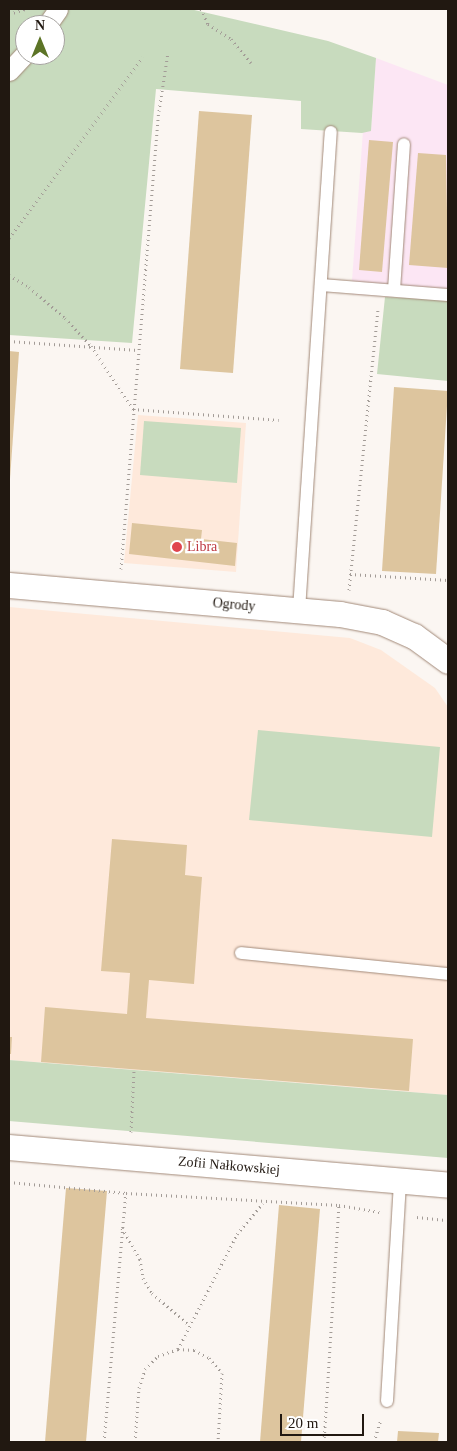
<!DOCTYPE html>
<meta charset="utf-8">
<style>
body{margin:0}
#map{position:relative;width:457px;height:1451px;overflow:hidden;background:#fbf6f2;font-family:"Times New Roman",serif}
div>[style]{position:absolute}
.built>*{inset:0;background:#fee9db}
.industrial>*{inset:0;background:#fce6f4}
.green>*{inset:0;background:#c8dbbe}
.building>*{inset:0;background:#ddc59e}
.path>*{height:3px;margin-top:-1.5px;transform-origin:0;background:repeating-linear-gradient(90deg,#a39c97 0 1px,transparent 0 5px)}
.roads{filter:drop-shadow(0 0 1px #a28978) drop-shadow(0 0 1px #a28978)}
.service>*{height:12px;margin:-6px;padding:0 6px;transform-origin:6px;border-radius:6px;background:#fff}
.pedestrian>*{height:19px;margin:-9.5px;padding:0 9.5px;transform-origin:9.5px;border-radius:9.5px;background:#fff}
.minor>*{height:25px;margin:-12.5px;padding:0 12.5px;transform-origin:12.5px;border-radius:12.5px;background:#fff}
.dots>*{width:14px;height:14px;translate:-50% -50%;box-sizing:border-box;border:2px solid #fff;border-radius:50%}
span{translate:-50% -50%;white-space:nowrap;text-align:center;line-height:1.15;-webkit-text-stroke:4.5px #fff;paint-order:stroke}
.health-label{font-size:14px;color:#be3a42}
.left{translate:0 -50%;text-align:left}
.street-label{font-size:14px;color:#211811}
.frame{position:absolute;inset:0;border:10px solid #211811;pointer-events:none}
.north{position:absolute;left:15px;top:15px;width:50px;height:50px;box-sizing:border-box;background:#fff;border:1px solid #a6a3a0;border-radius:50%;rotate:0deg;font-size:14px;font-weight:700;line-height:20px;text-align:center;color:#211811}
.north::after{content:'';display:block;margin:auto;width:18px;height:22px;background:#5c7426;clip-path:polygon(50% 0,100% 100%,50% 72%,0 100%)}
.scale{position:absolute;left:280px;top:1414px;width:84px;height:22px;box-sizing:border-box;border:2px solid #211811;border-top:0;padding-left:6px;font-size:15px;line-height:18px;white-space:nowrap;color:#211811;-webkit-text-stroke:4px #fff;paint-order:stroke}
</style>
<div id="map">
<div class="built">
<i style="clip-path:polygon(138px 415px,246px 423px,236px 572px,124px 563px)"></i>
<i style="clip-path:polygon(9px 607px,350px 638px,381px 650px,435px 688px,448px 707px,448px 1095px,9px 1060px)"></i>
</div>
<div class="industrial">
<i style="clip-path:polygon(376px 58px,448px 85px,448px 300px,351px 294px,363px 131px,371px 131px)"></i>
</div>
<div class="green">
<i style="clip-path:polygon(evenodd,9px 9px,190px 9px,328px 41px,376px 58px,371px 131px,362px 133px,301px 129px,301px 101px,156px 89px,132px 343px,9px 335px,9px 9px,25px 25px,55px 25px,55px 55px,25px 55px,25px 25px)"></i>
<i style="clip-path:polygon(385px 297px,448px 300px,448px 381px,377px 374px)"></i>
<i style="clip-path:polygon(144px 421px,241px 428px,237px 483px,140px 475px)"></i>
<i style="clip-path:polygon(258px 730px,440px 747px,432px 837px,249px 820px)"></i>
<i style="clip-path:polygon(9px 1060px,448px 1095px,448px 1158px,9px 1121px)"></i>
</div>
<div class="building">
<i style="clip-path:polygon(199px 111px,252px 115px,233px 373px,180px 369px)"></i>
<i style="clip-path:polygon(369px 140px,393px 142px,382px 272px,359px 270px)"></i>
<i style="clip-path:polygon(418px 153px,446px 155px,448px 268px,409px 265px)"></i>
<i style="clip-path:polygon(9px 351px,19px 352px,10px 479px,9px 479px)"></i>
<i style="clip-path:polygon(394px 387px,448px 391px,436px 574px,382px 571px)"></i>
<i style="clip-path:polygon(132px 523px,202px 530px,201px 539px,237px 543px,235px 566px,129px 554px)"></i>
<i style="clip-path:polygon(112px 839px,187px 845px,185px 875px,202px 877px,194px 984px,149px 980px,146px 1018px,413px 1039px,409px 1091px,41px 1062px,45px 1007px,127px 1014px,130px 973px,101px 971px)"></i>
<i style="clip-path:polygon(9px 1037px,12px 1037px,11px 1054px,9px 1054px)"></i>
<i style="clip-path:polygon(66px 1188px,107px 1191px,86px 1442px,45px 1442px)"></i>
<i style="clip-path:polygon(279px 1205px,320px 1209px,301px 1442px,260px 1442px)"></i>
<i style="clip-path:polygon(398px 1431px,439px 1433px,438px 1442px,397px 1442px)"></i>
</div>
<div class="path">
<i style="left:201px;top:9px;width:17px;rotate:65deg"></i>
<i style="left:208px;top:24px;width:27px;rotate:33deg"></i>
<i style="left:231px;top:39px;width:31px;rotate:50deg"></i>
<i style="left:9px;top:14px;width:17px;rotate:-17deg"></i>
<i style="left:9px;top:238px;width:225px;rotate:-53.5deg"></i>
<i style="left:9px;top:275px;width:23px;rotate:31deg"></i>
<i style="left:29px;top:287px;width:48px;rotate:40.7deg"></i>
<i style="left:65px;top:318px;width:38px;rotate:47deg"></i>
<i style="left:91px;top:346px;width:76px;rotate:56.3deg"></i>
<i style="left:133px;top:409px;width:146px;rotate:4.3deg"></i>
<i style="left:9px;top:341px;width:129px;rotate:4deg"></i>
<i style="left:121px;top:569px;width:460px;rotate:-85.3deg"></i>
<i style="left:159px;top:111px;width:60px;rotate:-81.3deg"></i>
<i style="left:350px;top:574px;width:98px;rotate:3.5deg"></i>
<i style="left:349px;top:590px;width:281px;rotate:-84.1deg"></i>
<i style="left:131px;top:1132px;width:62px;rotate:-87.2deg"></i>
<i style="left:9px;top:1182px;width:118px;rotate:5.4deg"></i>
<i style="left:126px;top:1193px;width:213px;rotate:3.2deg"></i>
<i style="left:339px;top:1205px;width:41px;rotate:9.9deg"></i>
<i style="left:417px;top:1217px;width:31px;rotate:6deg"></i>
<i style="left:122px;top:1228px;width:36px;rotate:60deg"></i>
<i style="left:140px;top:1259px;width:19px;rotate:81deg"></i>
<i style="left:143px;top:1278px;width:17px;rotate:59deg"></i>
<i style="left:152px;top:1293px;width:48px;rotate:40.7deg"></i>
<i style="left:178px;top:1349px;width:129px;rotate:-62.8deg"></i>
<i style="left:237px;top:1234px;width:40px;rotate:-50deg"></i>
<i style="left:104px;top:1442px;width:250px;rotate:-85deg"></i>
<i style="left:135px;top:1442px;width:54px;rotate:-85.8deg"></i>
<i style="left:139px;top:1388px;width:20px;rotate:-72deg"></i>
<i style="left:145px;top:1369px;width:18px;rotate:-45deg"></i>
<i style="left:158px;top:1356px;width:21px;rotate:-19deg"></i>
<i style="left:178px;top:1349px;width:16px;rotate:4deg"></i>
<i style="left:194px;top:1350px;width:17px;rotate:28deg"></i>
<i style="left:209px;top:1358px;width:20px;rotate:49deg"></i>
<i style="left:222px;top:1373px;width:69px;rotate:93.3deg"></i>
<i style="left:324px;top:1442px;width:237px;rotate:-86.4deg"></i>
<i style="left:374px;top:1442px;width:24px;rotate:-73deg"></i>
</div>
<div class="roads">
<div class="service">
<i style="left:321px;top:285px;width:127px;rotate:4.5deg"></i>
<i style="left:394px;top:290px;width:146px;rotate:-86.1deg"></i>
<i style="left:299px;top:610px;width:479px;rotate:-86.2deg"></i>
<i style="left:241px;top:953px;width:208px;rotate:5.8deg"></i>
<i style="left:387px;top:1401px;width:220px;rotate:-86.6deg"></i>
</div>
<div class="pedestrian">
<i style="left:47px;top:25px;width:19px;rotate:-55deg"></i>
<i style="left:9px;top:71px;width:23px;rotate:-47deg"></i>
</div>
<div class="minor">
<i style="left:9px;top:585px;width:332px;rotate:5deg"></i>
<i style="left:340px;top:614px;width:43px;rotate:10.8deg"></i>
<i style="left:382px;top:622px;width:35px;rotate:24deg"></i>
<i style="left:414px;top:636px;width:42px;rotate:36.3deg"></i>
<i style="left:9px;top:1147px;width:441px;rotate:4.9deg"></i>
</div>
</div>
<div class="dots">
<i style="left:177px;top:547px;background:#e0444e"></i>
</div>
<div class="health-label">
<span class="left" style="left:187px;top:547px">Libra</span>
</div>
<div class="street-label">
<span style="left:234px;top:605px;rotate:5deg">Ogrody</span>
<span style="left:229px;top:1166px;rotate:5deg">Zofii Nałkowskiej</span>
</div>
<div class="frame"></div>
<div class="north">N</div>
<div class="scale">20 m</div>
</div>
